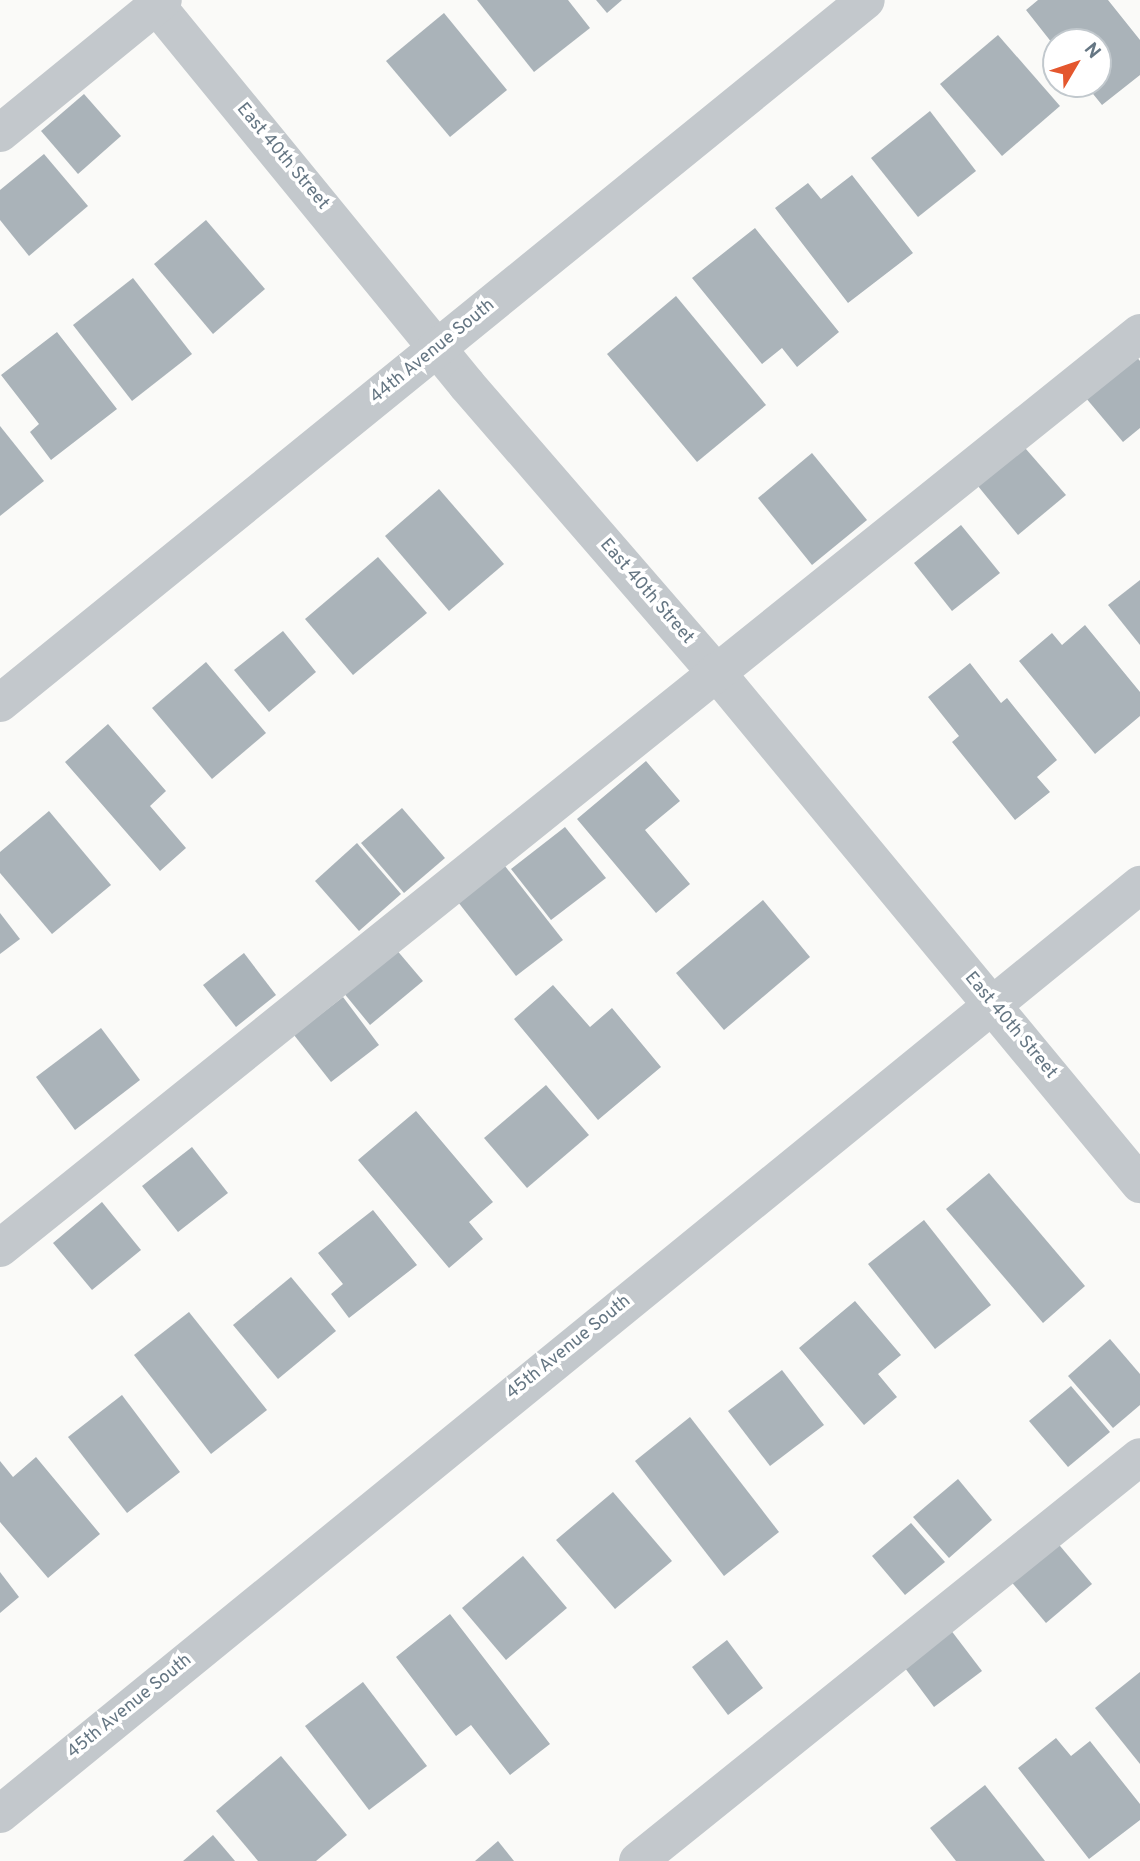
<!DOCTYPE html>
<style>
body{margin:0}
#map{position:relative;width:1140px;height:1861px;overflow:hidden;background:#fafaf8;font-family:Overpass,sans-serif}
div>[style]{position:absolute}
.building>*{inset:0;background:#aab3b9}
.minor>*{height:38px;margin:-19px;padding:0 19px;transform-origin:19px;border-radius:19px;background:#c3c8cc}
span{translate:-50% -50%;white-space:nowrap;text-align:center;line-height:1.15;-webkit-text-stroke:7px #fff;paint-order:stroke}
.street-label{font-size:18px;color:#657683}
.north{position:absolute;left:1042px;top:28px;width:70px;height:70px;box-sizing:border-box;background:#fff;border:2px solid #c1c8cd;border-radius:50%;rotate:51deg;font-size:19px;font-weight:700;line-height:28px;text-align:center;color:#657683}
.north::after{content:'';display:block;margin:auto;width:24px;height:32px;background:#e4572e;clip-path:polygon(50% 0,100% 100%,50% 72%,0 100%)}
</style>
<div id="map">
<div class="building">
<i style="clip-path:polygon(477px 0,568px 0,590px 28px,534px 72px)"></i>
<i style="clip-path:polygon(596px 0,622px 0,607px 13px)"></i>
<i style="clip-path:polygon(1038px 0,1108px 0,1140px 40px,1140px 75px,1102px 105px,1085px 84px,1098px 84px,1098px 42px,1056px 42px,1056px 48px,1026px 10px)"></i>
<i style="clip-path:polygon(444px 13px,507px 90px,450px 137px,386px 61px)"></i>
<i style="clip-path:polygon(998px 35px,1060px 106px,1002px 156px,940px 84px)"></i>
<i style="clip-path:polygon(84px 94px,121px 136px,78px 174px,41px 131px)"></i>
<i style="clip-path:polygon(930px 111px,976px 171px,918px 217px,871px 158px)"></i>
<i style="clip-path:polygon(44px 154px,88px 206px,29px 256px,0 220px,0 190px)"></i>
<i style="clip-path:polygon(852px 175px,913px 253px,848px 303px,775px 208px,808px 183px,821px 199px)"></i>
<i style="clip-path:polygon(206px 220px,265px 289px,213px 334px,154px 264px)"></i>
<i style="clip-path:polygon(755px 228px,839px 332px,797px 367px,782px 348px,762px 364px,692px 278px)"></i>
<i style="clip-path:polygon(133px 278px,192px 354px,132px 401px,73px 325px)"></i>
<i style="clip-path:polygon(676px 296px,766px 405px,697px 462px,607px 354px)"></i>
<i style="clip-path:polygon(57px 332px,117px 409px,51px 460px,30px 432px,39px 424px,1px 375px)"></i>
<i style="clip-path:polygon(1131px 350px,1140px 361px,1140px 428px,1123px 442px,1080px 391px)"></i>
<i style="clip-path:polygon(0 426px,44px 481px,0 516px)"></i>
<i style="clip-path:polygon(1019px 441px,1066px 495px,1018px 535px,973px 480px)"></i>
<i style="clip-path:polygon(812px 453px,867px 520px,812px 565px,758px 498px)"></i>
<i style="clip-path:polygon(439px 489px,504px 564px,449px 611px,385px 536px)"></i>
<i style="clip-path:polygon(961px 525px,1000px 573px,952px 611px,914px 563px)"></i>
<i style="clip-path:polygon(378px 557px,427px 613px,353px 675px,305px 619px)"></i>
<i style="clip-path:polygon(1140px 580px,1140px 645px,1108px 605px)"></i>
<i style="clip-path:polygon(1085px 625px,1140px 692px,1140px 716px,1095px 754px,1019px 661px,1052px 633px,1062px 645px)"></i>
<i style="clip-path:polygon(283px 631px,316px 672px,269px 712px,234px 670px)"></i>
<i style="clip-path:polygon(206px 662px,266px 733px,212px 779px,152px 708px)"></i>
<i style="clip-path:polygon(970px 663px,1001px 703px,1007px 698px,1057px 760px,1037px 777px,1050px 792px,1015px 820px,952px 742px,959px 736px,928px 697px)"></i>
<i style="clip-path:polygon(108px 724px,166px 791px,150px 806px,186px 848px,160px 871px,65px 762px)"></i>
<i style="clip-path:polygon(646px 761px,680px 801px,645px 830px,690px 884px,656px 913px,577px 819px)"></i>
<i style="clip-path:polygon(402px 808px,445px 858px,404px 893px,361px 843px)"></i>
<i style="clip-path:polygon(49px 811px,111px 885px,52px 934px,0 873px,0 852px)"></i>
<i style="clip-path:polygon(565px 827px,606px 878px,551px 920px,511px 869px)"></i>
<i style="clip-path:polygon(357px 843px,401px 894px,359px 931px,315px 881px)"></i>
<i style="clip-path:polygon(505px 866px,563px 940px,516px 976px,458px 902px)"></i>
<i style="clip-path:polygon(763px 900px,810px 957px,724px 1030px,676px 973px)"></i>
<i style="clip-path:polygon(0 913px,20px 939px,0 954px)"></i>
<i style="clip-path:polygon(395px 948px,423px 981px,370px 1025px,343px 992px)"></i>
<i style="clip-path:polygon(244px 953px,276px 995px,236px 1027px,203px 985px)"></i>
<i style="clip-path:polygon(553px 985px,590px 1027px,612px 1008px,661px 1067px,598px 1120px,514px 1019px)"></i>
<i style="clip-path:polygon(343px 997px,379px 1045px,331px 1082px,294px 1035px)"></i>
<i style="clip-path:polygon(101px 1028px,140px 1080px,75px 1130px,36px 1077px)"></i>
<i style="clip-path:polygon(546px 1085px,589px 1135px,527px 1188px,484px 1138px)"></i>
<i style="clip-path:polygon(416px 1111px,493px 1202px,469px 1222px,483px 1239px,449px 1268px,358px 1160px)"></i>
<i style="clip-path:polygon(192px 1147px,228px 1193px,178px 1232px,142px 1186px)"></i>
<i style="clip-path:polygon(989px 1173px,1085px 1286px,1043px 1323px,946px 1209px)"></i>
<i style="clip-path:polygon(102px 1202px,141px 1250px,92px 1290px,53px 1243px)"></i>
<i style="clip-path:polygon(373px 1210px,417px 1265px,349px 1318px,331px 1294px,343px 1284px,318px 1253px)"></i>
<i style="clip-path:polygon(924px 1220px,991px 1305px,935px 1349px,868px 1264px)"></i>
<i style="clip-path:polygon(291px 1277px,336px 1331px,278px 1379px,233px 1325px)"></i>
<i style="clip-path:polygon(855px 1301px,901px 1355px,878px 1374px,897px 1397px,864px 1425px,799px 1348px)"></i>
<i style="clip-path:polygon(189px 1312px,267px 1410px,211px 1454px,134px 1355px)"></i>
<i style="clip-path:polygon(1110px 1339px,1140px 1374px,1140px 1405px,1113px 1428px,1068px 1376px)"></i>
<i style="clip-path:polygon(782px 1370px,824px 1425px,770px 1466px,728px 1411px)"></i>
<i style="clip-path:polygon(1071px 1386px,1110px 1432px,1068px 1467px,1029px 1421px)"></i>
<i style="clip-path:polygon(122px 1395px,180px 1472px,127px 1513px,68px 1437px)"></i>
<i style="clip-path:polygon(690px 1417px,779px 1532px,724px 1576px,635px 1461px)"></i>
<i style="clip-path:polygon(36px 1457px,100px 1534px,48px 1578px,0 1522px,0 1461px,13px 1477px)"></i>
<i style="clip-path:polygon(958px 1479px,992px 1520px,949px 1558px,913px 1517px)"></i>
<i style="clip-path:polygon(613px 1492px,672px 1561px,615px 1609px,556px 1540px)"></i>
<i style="clip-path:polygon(911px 1523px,945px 1562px,905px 1595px,872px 1556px)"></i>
<i style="clip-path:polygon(1050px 1534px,1092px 1584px,1046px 1623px,1004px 1573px)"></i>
<i style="clip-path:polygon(523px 1556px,567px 1608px,506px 1660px,462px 1608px)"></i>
<i style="clip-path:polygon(0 1572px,19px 1597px,0 1613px)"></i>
<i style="clip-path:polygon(450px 1614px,550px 1744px,510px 1775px,471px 1725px,456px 1736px,396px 1657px)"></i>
<i style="clip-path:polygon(947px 1625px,982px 1671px,934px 1707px,899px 1660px)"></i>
<i style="clip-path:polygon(727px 1640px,763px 1688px,728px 1715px,692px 1667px)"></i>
<i style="clip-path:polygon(1140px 1672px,1140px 1764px,1095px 1708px)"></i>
<i style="clip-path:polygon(363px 1682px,427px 1766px,369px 1810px,305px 1726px)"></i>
<i style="clip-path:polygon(1056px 1738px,1071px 1756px,1090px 1741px,1140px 1804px,1140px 1820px,1089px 1859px,1018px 1768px)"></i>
<i style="clip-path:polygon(281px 1756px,347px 1835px,316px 1861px,258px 1861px,216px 1811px)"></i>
<i style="clip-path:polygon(985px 1785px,1045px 1861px,956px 1861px,930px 1828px)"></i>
<i style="clip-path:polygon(213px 1835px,235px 1861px,183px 1861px)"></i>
<i style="clip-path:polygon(498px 1841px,514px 1861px,475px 1861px)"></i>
</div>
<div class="minor">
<i style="left:152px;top:0;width:497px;rotate:50.7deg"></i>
<i style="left:467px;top:385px;width:380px;rotate:49.1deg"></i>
<i style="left:716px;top:672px;width:665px;rotate:50.37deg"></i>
<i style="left:0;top:133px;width:210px;rotate:-39.2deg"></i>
<i style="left:0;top:703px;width:1115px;rotate:-39.07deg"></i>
<i style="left:0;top:1248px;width:1462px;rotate:-38.75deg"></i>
<i style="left:0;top:1814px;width:1471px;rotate:-39.18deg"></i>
<i style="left:638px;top:1861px;width:644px;rotate:-38.83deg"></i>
</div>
<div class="street-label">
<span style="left:282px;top:157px;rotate:50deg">East 40th Street</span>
<span style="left:433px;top:352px;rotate:-39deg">44th Avenue South</span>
<span style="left:646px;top:592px;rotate:49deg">East 40th Street</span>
<span style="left:1010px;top:1026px;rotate:50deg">East 40th Street</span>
<span style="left:569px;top:1348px;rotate:-39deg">45th Avenue South</span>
<span style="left:130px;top:1707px;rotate:-39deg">45th Avenue South</span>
</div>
<div class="north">N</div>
</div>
